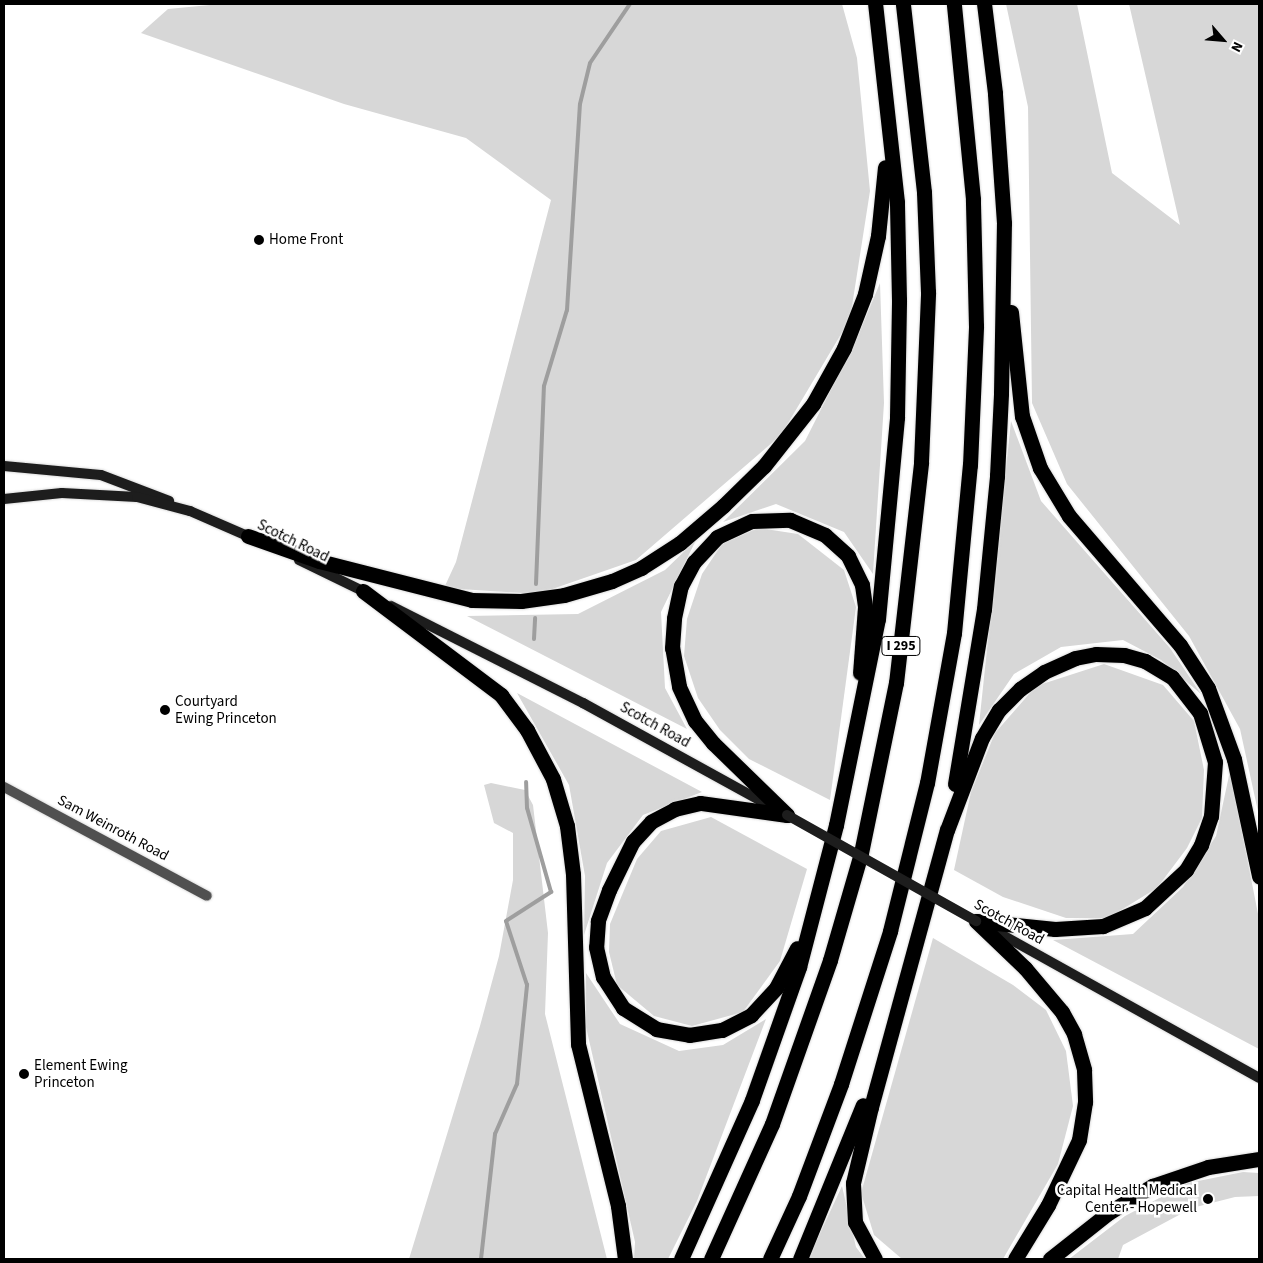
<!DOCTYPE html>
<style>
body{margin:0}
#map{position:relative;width:1263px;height:1263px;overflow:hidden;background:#fff;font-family:"Source Sans 3",sans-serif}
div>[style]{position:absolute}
.green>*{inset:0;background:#d7d7d7}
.stream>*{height:4px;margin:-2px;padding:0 2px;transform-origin:2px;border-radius:2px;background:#9e9e9e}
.roads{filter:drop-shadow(0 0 1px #dbdbdb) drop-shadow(0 0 1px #dbdbdb)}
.street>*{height:10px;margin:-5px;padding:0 5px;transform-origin:5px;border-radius:5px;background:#505050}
.secondary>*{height:10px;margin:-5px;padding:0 5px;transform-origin:5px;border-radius:5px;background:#1d1d1d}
.highway>*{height:15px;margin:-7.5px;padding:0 7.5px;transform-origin:7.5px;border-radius:7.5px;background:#000}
.secondary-bridge>*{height:10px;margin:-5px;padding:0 5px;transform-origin:5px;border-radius:5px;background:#1d1d1d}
.dots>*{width:14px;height:14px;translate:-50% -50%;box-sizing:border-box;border:2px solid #fff;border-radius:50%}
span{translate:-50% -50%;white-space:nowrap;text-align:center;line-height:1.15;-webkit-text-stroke:5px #fff;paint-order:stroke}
.shield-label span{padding:1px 4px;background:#fff;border:1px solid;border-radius:4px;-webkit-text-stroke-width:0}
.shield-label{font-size:14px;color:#000;font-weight:700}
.poi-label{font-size:15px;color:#000}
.left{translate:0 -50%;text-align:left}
.right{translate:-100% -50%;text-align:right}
.street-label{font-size:15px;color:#000}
.frame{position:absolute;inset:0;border:5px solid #000;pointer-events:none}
.north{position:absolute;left:1198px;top:15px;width:50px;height:50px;-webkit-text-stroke:4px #fff;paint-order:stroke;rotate:117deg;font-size:14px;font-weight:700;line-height:20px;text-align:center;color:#000}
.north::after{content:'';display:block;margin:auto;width:18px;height:22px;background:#000;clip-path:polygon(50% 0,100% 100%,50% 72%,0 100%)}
</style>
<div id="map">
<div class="green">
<i style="clip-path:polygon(220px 4px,842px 4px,857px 58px,870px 191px,850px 319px,781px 435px,636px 560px,538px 594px,444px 588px,456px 562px,551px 200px,466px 138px,344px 104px,141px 33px,168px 9px)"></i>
<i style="clip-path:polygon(1006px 4px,1077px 4px,1112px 173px,1180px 225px,1129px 4px,1259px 4px,1259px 816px,1240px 729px,1189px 636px,1067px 484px,1032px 403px,1028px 107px)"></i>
<i style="clip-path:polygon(880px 283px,884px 403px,873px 574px,844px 532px,776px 504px,723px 522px,805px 441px,857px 338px)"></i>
<i style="clip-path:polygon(1011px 421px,1041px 501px,1170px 648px,1201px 694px,1161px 660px,1123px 640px,1061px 647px,1014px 674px,979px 725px)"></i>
<i style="clip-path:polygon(758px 528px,798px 534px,844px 570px,856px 607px,830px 800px,749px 759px,720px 730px,698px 698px,684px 656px,687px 619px,702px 574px,722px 544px)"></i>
<i style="clip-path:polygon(696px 540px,661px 612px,665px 688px,687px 729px,467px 616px,578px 614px,665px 570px)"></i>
<i style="clip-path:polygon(1104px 664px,1163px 685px,1194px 721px,1204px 770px,1202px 818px,1187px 848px,1157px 888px,1108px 918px,1066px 918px,1003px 897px,954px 870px,971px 792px,995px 733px,1036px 686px)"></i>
<i style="clip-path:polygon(517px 693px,702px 792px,643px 815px,607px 863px,584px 935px,585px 876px,569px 785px)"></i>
<i style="clip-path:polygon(1230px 771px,1259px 919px,1259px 1049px,1053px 940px,1133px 934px,1183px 887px,1216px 836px)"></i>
<i style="clip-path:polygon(491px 783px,525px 790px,533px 805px,548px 933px,545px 1014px,607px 1259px,409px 1259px,480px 1026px,499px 956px,513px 880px,513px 833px,494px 823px,484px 785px)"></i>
<i style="clip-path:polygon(711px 817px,807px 869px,780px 961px,743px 1012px,692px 1026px,654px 1016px,617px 985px,609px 952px,610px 924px,637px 859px,661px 831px)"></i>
<i style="clip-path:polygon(933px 938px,1013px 985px,1046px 1010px,1066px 1051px,1073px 1106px,1058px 1164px,1003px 1259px,902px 1259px,874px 1235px,861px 1193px)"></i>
<i style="clip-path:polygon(586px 973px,620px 1024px,679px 1051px,723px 1045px,766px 1019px,697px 1201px,668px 1259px,634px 1259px,635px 1242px,586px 1027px)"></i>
<i style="clip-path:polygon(1243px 1172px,1259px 1173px,1259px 1196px,1235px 1197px,1192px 1208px,1123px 1245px,1118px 1259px,1069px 1259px,1125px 1216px,1188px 1183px)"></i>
<i style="clip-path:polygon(842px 1186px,856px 1247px,865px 1259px,808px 1259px)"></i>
</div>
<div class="stream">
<i style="left:536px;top:584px;width:198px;rotate:-87.7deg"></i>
<i style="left:544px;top:386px;width:79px;rotate:-73.2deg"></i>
<i style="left:567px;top:310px;width:206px;rotate:-86.4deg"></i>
<i style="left:580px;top:104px;width:42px;rotate:-76.3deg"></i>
<i style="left:590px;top:63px;width:71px;rotate:-55.9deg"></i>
<i style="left:534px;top:639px;width:21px;rotate:-87deg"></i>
<i style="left:481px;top:1259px;width:126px;rotate:-83.6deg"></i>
<i style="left:495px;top:1134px;width:55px;rotate:-66.3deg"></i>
<i style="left:517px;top:1084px;width:100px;rotate:-84.2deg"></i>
<i style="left:527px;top:985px;width:67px;rotate:-108.2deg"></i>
<i style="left:506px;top:921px;width:54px;rotate:-32.8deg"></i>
<i style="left:551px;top:892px;width:87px;rotate:-105.9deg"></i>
<i style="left:527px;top:808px;width:26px;rotate:-92deg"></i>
</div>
<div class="roads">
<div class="street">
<i style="left:4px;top:787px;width:230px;rotate:28.2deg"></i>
</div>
<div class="secondary">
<i style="left:4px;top:466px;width:97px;rotate:5.3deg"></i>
<i style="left:101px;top:475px;width:73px;rotate:20.9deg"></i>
<i style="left:4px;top:499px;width:58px;rotate:-5.9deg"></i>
<i style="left:62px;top:493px;width:75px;rotate:3.1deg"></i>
<i style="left:137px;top:497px;width:55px;rotate:14.8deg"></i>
<i style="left:190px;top:511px;width:68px;rotate:23.5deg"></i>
<i style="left:299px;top:560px;width:76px;rotate:25.9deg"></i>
<i style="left:391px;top:606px;width:215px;rotate:26.8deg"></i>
<i style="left:583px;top:703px;width:218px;rotate:28.8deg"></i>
<i style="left:990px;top:928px;width:308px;rotate:29.1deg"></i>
</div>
<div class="highway">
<i style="left:1011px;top:312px;width:105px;rotate:84deg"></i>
<i style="left:1022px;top:416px;width:55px;rotate:70.9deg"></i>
<i style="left:1040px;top:468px;width:56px;rotate:58.9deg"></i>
<i style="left:1069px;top:516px;width:170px;rotate:49.3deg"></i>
<i style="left:1180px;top:645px;width:51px;rotate:56.9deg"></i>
<i style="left:1208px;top:688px;width:76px;rotate:69.9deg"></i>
<i style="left:1234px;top:759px;width:120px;rotate:77.9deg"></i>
<i style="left:248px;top:536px;width:75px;rotate:19.4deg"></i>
<i style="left:319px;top:561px;width:158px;rotate:14.3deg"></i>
<i style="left:472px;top:600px;width:49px;rotate:1.2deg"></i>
<i style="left:521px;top:601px;width:43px;rotate:-7.9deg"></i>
<i style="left:564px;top:595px;width:50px;rotate:-16.3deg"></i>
<i style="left:612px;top:581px;width:32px;rotate:-24deg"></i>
<i style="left:641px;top:568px;width:46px;rotate:-32.7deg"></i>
<i style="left:680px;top:543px;width:57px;rotate:-40.7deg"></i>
<i style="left:723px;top:506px;width:57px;rotate:-44.3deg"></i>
<i style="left:764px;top:466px;width:79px;rotate:-51.7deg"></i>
<i style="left:813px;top:404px;width:64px;rotate:-61deg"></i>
<i style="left:844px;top:348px;width:58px;rotate:-68.7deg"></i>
<i style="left:865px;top:294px;width:59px;rotate:-77.4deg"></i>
<i style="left:878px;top:236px;width:69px;rotate:-84.2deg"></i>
<i style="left:363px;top:591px;width:173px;rotate:37deg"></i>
<i style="left:501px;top:695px;width:44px;rotate:53.4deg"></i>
<i style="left:527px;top:730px;width:55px;rotate:62deg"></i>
<i style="left:553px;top:779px;width:49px;rotate:73.4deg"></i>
<i style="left:567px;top:826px;width:48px;rotate:82.9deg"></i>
<i style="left:573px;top:874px;width:170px;rotate:88.3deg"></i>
<i style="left:578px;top:1044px;width:167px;rotate:76.1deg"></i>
<i style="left:618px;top:1206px;width:53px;rotate:82.5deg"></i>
<i style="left:955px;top:784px;width:177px;rotate:-80.6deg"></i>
<i style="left:984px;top:609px;width:134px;rotate:-84.4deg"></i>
<i style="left:997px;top:476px;width:83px;rotate:-87.2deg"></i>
<i style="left:1001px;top:393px;width:170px;rotate:-89deg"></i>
<i style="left:1004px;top:223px;width:130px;rotate:-94deg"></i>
<i style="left:995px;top:93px;width:90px;rotate:-97deg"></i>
<i style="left:787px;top:815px;width:103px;rotate:-135.8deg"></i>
<i style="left:713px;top:743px;width:28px;rotate:-129deg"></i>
<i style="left:695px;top:721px;width:38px;rotate:-115deg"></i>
<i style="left:679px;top:686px;width:39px;rotate:-100deg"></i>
<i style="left:672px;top:648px;width:30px;rotate:-86deg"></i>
<i style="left:674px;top:618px;width:33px;rotate:-78deg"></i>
<i style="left:681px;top:586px;width:27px;rotate:-62deg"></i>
<i style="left:694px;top:562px;width:34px;rotate:-47deg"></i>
<i style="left:717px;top:537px;width:38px;rotate:-25deg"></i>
<i style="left:752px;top:521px;width:38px;rotate:-2deg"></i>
<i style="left:790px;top:520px;width:38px;rotate:23deg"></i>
<i style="left:825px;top:535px;width:31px;rotate:42deg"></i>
<i style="left:848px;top:556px;width:32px;rotate:64deg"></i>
<i style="left:862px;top:585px;width:22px;rotate:82deg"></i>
<i style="left:865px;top:607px;width:66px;rotate:94.3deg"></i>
<i style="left:787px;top:815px;width:88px;rotate:-172.1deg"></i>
<i style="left:700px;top:803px;width:26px;rotate:167deg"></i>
<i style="left:675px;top:809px;width:27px;rotate:152deg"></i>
<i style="left:651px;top:822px;width:26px;rotate:133deg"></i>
<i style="left:633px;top:841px;width:55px;rotate:116.1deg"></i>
<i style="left:609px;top:890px;width:33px;rotate:110deg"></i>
<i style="left:598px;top:921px;width:26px;rotate:94deg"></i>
<i style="left:596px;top:947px;width:31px;rotate:77deg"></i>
<i style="left:603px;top:977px;width:37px;rotate:57deg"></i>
<i style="left:623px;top:1008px;width:39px;rotate:32deg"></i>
<i style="left:656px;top:1029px;width:34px;rotate:10deg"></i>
<i style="left:689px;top:1035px;width:33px;rotate:-9deg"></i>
<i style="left:722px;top:1030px;width:33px;rotate:-27deg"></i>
<i style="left:751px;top:1015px;width:37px;rotate:-47deg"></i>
<i style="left:776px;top:988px;width:45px;rotate:-62.3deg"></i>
<i style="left:976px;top:921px;width:68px;rotate:43.8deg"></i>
<i style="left:1025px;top:968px;width:57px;rotate:49.9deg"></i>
<i style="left:1062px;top:1012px;width:25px;rotate:61deg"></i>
<i style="left:1074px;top:1034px;width:37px;rotate:74deg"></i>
<i style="left:1084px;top:1070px;width:32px;rotate:88deg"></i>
<i style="left:1085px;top:1102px;width:38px;rotate:99deg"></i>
<i style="left:1079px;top:1140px;width:72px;rotate:115.5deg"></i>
<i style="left:1048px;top:1205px;width:63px;rotate:121.4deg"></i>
<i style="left:681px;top:1259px;width:174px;rotate:-65.9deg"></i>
<i style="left:752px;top:1100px;width:141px;rotate:-70.5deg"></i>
<i style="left:799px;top:967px;width:147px;rotate:-75.4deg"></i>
<i style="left:836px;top:825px;width:210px;rotate:-78.5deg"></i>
<i style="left:878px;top:619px;width:203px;rotate:-84.6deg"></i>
<i style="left:897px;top:417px;width:117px;rotate:-89deg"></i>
<i style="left:899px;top:300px;width:98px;rotate:-91.2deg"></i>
<i style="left:897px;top:202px;width:199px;rotate:-96.3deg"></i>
<i style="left:711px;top:1259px;width:148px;rotate:-65.7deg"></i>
<i style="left:772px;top:1124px;width:174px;rotate:-70.5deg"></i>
<i style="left:830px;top:960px;width:111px;rotate:-73.8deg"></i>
<i style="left:861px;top:853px;width:174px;rotate:-78.4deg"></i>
<i style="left:896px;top:683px;width:222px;rotate:-83.5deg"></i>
<i style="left:921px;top:462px;width:170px;rotate:-87.6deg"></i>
<i style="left:928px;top:292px;width:100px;rotate:-92.3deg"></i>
<i style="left:924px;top:192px;width:189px;rotate:-96.4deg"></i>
<i style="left:770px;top:1259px;width:69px;rotate:-65.3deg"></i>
<i style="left:799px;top:1196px;width:120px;rotate:-69.4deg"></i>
<i style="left:841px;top:1084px;width:161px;rotate:-72.2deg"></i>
<i style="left:890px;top:931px;width:153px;rotate:-76deg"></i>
<i style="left:927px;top:783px;width:152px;rotate:-79.8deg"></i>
<i style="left:954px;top:633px;width:169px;rotate:-84.6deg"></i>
<i style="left:970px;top:465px;width:139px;rotate:-87.5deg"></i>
<i style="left:976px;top:326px;width:127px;rotate:-91.4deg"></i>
<i style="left:973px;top:199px;width:196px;rotate:-95.6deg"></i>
<i style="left:800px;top:1259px;width:166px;rotate:-67.8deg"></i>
<i style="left:875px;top:1259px;width:42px;rotate:-118.4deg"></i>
<i style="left:855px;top:1222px;width:39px;rotate:-93deg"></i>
<i style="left:853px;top:1183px;width:78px;rotate:-76.7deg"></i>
<i style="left:871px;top:1107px;width:287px;rotate:-74.7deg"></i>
<i style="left:947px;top:830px;width:98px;rotate:-69.2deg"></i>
<i style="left:982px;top:738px;width:33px;rotate:-59deg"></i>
<i style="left:999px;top:710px;width:30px;rotate:-45deg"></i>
<i style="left:1020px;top:689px;width:29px;rotate:-35deg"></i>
<i style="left:1044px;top:672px;width:34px;rotate:-24deg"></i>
<i style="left:1075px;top:658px;width:21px;rotate:-11deg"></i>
<i style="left:1096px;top:654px;width:28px;rotate:2deg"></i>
<i style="left:1124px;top:655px;width:22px;rotate:16deg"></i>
<i style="left:1145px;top:661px;width:31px;rotate:31deg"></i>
<i style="left:1172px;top:677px;width:46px;rotate:52.1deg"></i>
<i style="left:1200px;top:713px;width:51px;rotate:73deg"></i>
<i style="left:1215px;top:762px;width:54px;rotate:94.2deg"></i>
<i style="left:1211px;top:816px;width:31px;rotate:109deg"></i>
<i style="left:1201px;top:845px;width:29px;rotate:121deg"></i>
<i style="left:1186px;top:870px;width:56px;rotate:137.2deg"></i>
<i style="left:1145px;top:908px;width:46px;rotate:156.8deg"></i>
<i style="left:1103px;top:926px;width:48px;rotate:176.4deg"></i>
<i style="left:1055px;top:929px;width:79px;rotate:-174.2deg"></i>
<i style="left:1050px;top:1259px;width:74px;rotate:-38.4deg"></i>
<i style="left:1108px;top:1213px;width:52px;rotate:-31.5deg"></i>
<i style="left:1152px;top:1186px;width:59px;rotate:-18.7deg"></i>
<i style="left:1208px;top:1167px;width:52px;rotate:-8.9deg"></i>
</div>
</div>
<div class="secondary-bridge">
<i style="left:787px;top:815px;width:217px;rotate:29.3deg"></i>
</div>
<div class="dots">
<i style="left:259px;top:240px;background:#000"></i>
<i style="left:165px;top:710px;background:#000"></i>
<i style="left:24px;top:1074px;background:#000"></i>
<i style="left:1208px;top:1199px;background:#000"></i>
</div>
<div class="shield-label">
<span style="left:901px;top:646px">I 295</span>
</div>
<div class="poi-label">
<span class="left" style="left:269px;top:240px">Home Front</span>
<span class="left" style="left:175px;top:710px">Courtyard<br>Ewing Princeton</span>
<span class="left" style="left:34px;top:1074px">Element Ewing<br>Princeton</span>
<span class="right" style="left:1197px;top:1199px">Capital Health Medical<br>Center - Hopewell</span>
</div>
<div class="street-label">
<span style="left:293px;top:541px;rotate:26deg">Scotch Road</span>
<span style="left:655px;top:725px;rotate:29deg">Scotch Road</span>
<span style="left:113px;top:828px;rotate:28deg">Sam Weinroth Road</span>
<span style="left:1009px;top:922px;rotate:29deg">Scotch Road</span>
</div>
<div class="frame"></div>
<div class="north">N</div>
</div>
